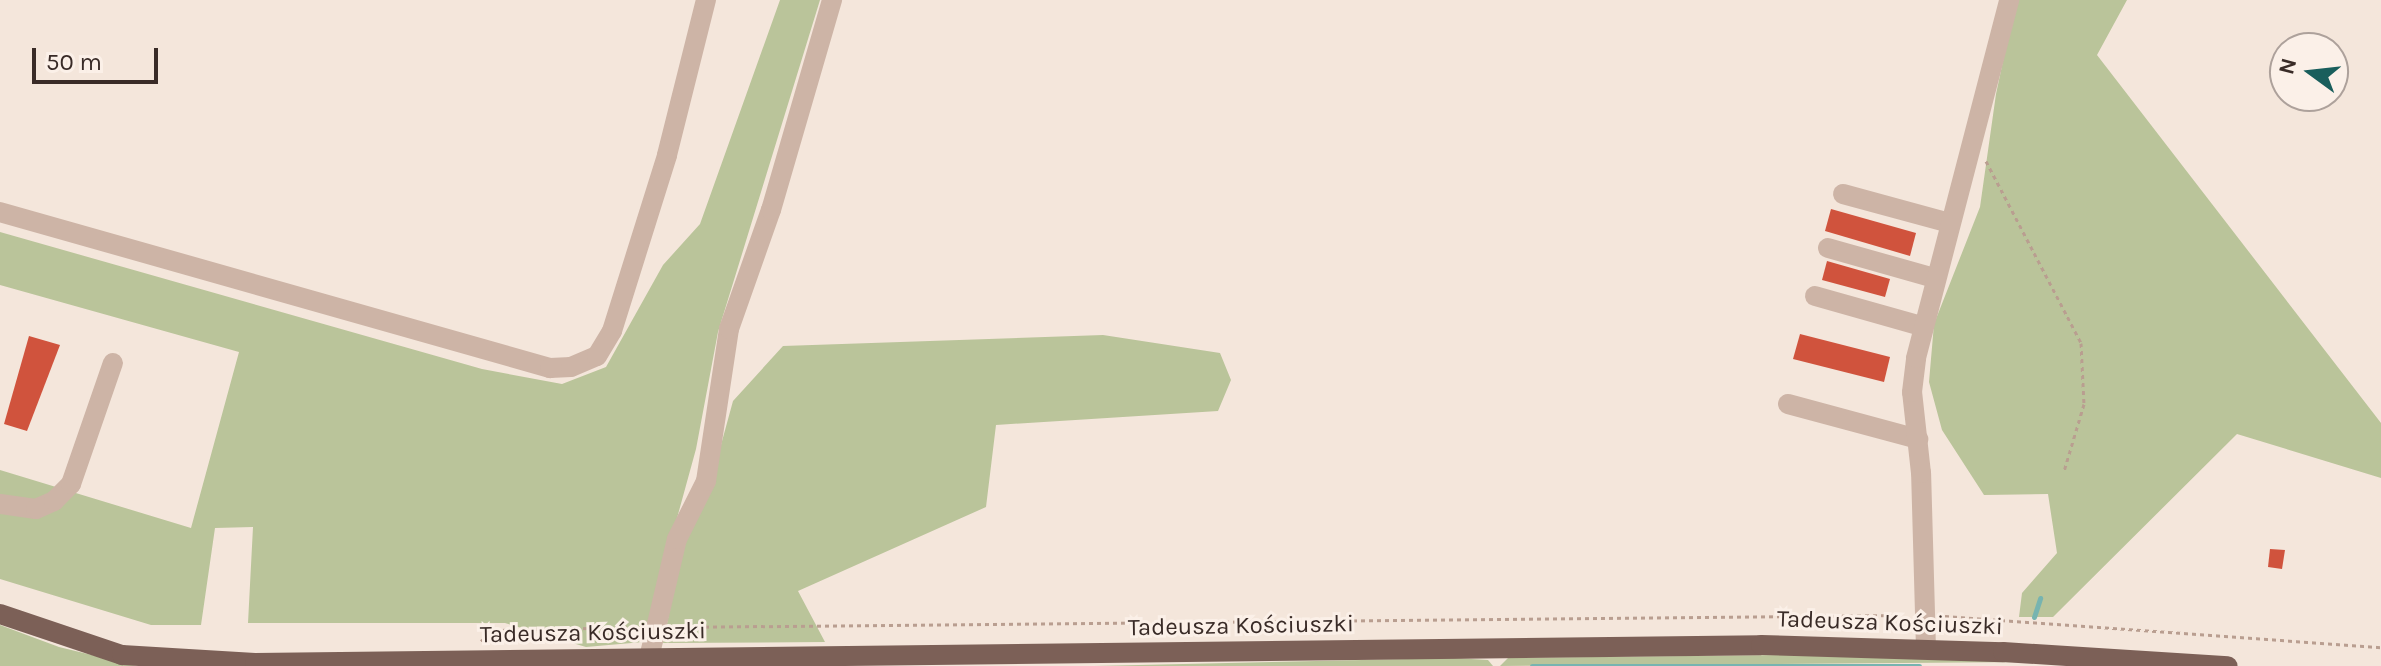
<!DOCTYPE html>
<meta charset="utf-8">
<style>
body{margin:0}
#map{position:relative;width:2381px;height:666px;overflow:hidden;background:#f4e6db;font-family:Karla,sans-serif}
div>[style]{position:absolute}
.green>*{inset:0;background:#bac49a}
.stream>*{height:5px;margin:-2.5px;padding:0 2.5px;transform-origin:2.5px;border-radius:2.5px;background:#77b4b0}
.building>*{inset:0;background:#d0533d}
.path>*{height:3px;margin-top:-1.5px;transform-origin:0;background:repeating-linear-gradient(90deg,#b99e90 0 4px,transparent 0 8px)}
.minor>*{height:20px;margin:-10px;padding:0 10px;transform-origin:10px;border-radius:10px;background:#cdb4a6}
.major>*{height:20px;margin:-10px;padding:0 10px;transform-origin:10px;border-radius:10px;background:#7c6057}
span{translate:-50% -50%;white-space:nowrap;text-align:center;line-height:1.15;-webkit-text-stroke:6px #fbf0e8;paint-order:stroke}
.street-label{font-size:24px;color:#392b27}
.north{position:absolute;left:2269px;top:32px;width:80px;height:80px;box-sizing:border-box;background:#fbf0e8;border:2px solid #ada19b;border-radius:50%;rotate:285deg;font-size:22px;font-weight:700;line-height:32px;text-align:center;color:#392b27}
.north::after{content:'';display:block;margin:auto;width:28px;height:36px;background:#195e5c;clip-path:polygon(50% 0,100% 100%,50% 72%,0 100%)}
.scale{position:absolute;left:32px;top:48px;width:126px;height:36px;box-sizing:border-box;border:4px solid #392b27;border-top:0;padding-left:10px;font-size:24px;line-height:28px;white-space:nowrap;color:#392b27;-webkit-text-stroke:6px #fbf0e8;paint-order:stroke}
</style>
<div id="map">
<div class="green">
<i style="clip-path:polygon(780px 0,820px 0,718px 332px,696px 449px,643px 642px,586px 647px,505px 623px,248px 623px,253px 527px,215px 528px,201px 625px,151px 625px,0 579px,0 470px,191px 528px,239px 352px,0 285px,0 232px,482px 369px,562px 384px,606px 367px,663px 265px,700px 224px)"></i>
<i style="clip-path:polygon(2016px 0,2127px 0,2097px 55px,2381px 423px,2381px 478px,2237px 434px,2053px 617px,2019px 617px,2022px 593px,2057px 553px,2048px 494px,1984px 495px,1942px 430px,1929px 382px,1934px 324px,1980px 207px,1996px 94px)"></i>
<i style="clip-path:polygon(1103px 335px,1220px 353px,1231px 380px,1218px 411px,996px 425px,986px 507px,798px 591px,825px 642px,663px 643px,683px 545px,707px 496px,733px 401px,783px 346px)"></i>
<i style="clip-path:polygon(0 625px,59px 647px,137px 666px,0 666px)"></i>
<i style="clip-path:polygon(1789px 655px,2028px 662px,1500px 666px,1508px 658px)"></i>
<i style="clip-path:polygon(1454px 658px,1488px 660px,1493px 666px,1094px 666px)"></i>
</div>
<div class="stream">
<i style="left:2034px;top:617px;width:20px;rotate:-72deg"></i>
<i style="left:1532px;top:666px;width:387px"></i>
</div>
<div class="building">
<i style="clip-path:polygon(1831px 209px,1916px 233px,1910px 256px,1825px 231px)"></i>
<i style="clip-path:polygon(1827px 261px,1890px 279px,1885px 297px,1822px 280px)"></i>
<i style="clip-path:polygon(1800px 334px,1890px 357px,1884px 382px,1793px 359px)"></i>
<i style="clip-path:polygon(29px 336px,60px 345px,27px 431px,4px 424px)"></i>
<i style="clip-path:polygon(2270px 549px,2285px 550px,2282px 569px,2268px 567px)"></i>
</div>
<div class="path">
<i style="left:1986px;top:161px;width:205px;rotate:62.4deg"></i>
<i style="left:2081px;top:343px;width:61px;rotate:87.2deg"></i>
<i style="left:2084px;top:404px;width:70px;rotate:106.6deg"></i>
<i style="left:1945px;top:616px;width:437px;rotate:4.1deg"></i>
<i style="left:673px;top:627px;width:1232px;rotate:-0.56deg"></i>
<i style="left:481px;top:641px;width:18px;rotate:-38deg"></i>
<i style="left:495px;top:630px;width:142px;rotate:-1.2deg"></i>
</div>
<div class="minor">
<i style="left:1843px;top:194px;width:111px;rotate:15.2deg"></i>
<i style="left:0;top:212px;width:572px;rotate:15.84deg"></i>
<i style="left:550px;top:368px;width:21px;rotate:-3deg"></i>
<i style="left:571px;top:367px;width:28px;rotate:-23deg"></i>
<i style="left:597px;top:356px;width:29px;rotate:-59deg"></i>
<i style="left:612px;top:331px;width:184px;rotate:-72.6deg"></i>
<i style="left:667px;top:155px;width:160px;rotate:-75.9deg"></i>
<i style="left:1828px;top:248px;width:110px;rotate:15.8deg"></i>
<i style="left:1815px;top:296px;width:110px;rotate:15.8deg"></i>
<i style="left:1788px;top:404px;width:135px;rotate:15.1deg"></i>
<i style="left:0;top:504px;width:36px;rotate:8deg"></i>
<i style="left:36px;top:509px;width:20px;rotate:-24deg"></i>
<i style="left:54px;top:501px;width:24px;rotate:-45deg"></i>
<i style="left:71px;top:484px;width:128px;rotate:-70.9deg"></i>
<i style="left:1926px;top:649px;width:176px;rotate:-91.6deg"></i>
<i style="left:1921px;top:473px;width:81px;rotate:-96.3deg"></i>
<i style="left:1912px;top:392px;width:34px;rotate:-83deg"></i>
<i style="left:1916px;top:358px;width:370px;rotate:-75.4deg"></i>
<i style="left:649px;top:658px;width:122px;rotate:-76.8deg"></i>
<i style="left:677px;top:539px;width:65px;rotate:-63.4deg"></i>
<i style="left:706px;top:481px;width:154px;rotate:-81.4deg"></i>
<i style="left:729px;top:329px;width:126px;rotate:-70.6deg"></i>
<i style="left:771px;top:210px;width:219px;rotate:-73.8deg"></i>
</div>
<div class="major">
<i style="left:0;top:614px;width:129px;rotate:18.6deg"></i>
<i style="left:122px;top:655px;width:133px;rotate:3.4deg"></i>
<i style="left:255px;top:663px;width:1506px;rotate:-0.68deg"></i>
<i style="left:1761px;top:645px;width:242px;rotate:1.7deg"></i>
<i style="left:2003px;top:652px;width:225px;rotate:3.6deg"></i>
</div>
<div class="street-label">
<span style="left:1890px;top:623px;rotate:2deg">Tadeusza Kościuszki</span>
<span style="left:1241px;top:626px;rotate:-1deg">Tadeusza Kościuszki</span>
<span style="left:593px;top:633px;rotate:-1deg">Tadeusza Kościuszki</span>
</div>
<div class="north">N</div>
<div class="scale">50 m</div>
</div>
